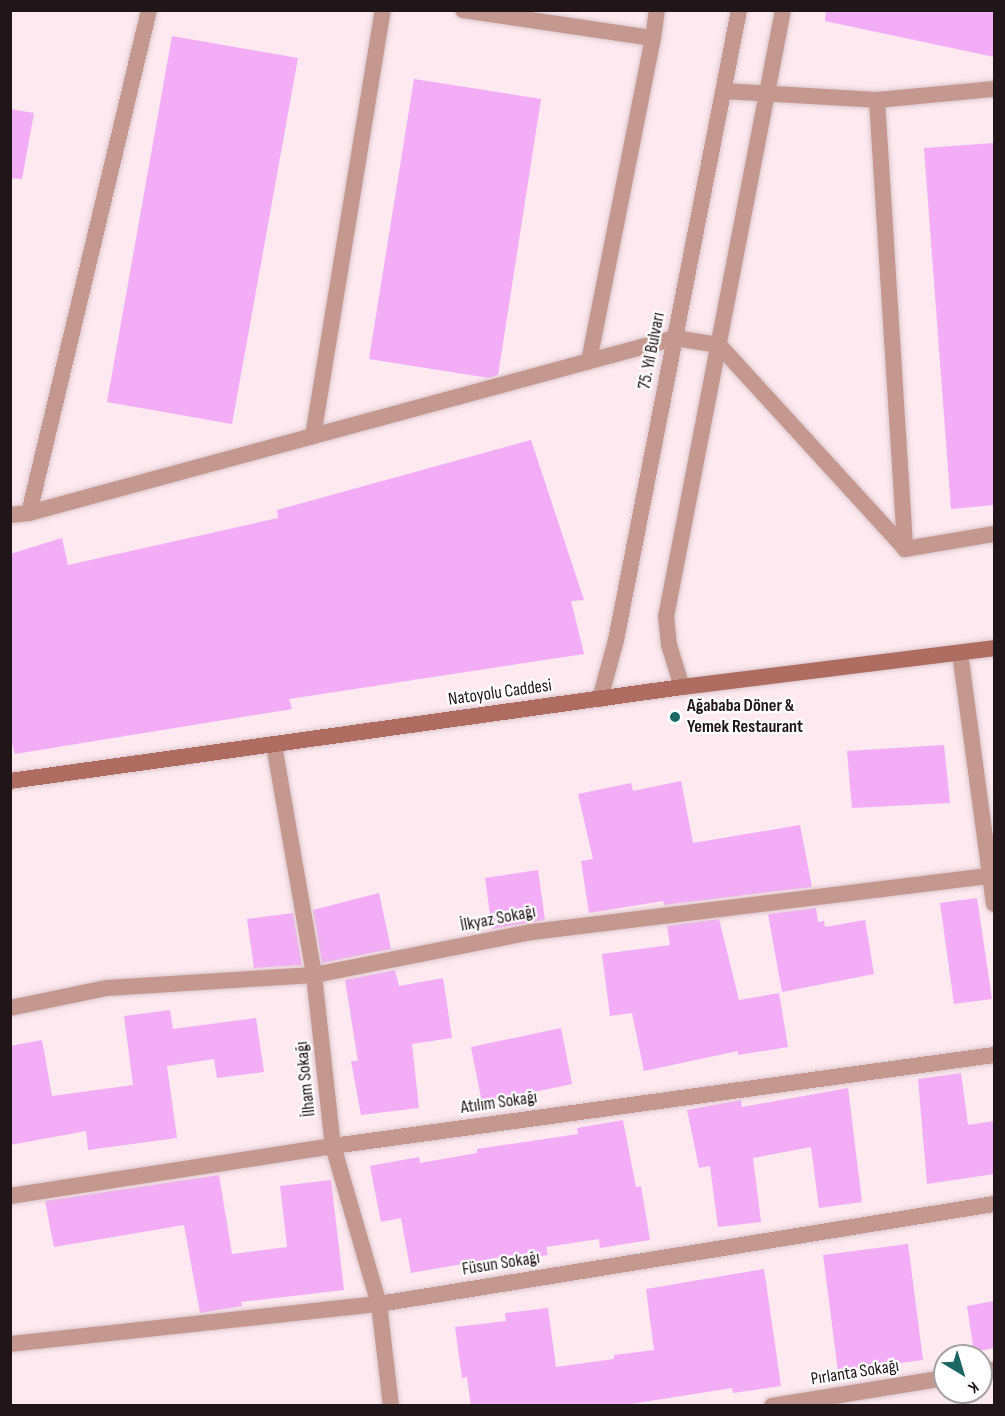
<!DOCTYPE html>
<meta charset="utf-8">
<style>
body{margin:0}
#map{position:relative;width:1005px;height:1416px;overflow:hidden;background:#fde9ef;font-family:"Sofia Sans Condensed",sans-serif}
div>[style]{position:absolute}
.building>*{inset:0;background:#f3adf7}
.roads{filter:drop-shadow(0 0 2px #dac7cd) drop-shadow(0 0 2px #dac7cd)}
.minor>*{height:16px;margin:-8px;padding:0 8px;transform-origin:8px;border-radius:8px;background:#c5988f}
.tertiary>*{height:16px;margin:-8px;padding:0 8px;transform-origin:8px;border-radius:8px;background:#c5988f}
.secondary>*{height:16px;margin:-8px;padding:0 8px;transform-origin:8px;border-radius:8px;background:#ae6d60}
.dots>*{width:16px;height:16px;translate:-50% -50%;box-sizing:border-box;border:3px solid #fff;border-radius:50%}
span{translate:-50% -50%;white-space:nowrap;text-align:center;line-height:1.15;-webkit-text-stroke:4.5px #fff;paint-order:stroke}
.street-label{font-size:18px;color:#201519}
.poi-label{font-size:18px;color:#201519;font-weight:700}
.left{translate:0 -50%;text-align:left}
.frame{position:absolute;inset:0;border:12px solid #201519;pointer-events:none}
.north{position:absolute;left:933px;top:1344px;width:60px;height:60px;box-sizing:border-box;background:#fff;border:2px solid #a6a1a3;border-radius:50%;rotate:142deg;font-size:16px;font-weight:700;line-height:24px;text-align:center;color:#201519}
.north::after{content:'';display:block;margin:auto;width:21px;height:27px;background:#1a6764;clip-path:polygon(50% 0,100% 100%,50% 72%,0 100%)}
</style>
<div id="map">
<div class="building">
<i style="clip-path:polygon(826px 10px,994px 10px,994px 57px,825px 21px)"></i>
<i style="clip-path:polygon(172px 36px,298px 58px,232px 424px,107px 402px)"></i>
<i style="clip-path:polygon(414px 79px,541px 99px,498px 375px,489px 378px,369px 359px)"></i>
<i style="clip-path:polygon(10px 109px,34px 113px,22px 179px,10px 178px)"></i>
<i style="clip-path:polygon(994px 143px,994px 505px,951px 509px,924px 148px)"></i>
<i style="clip-path:polygon(531px 440px,584px 600px,571px 601px,584px 654px,289px 699px,292px 709px,15px 754px,10px 737px,10px 554px,62px 538px,68px 565px,278px 518px,277px 510px)"></i>
<i style="clip-path:polygon(944px 745px,950px 803px,852px 808px,847px 751px)"></i>
<i style="clip-path:polygon(681px 781px,693px 843px,800px 825px,812px 887px,664px 905px,663px 901px,589px 913px,581px 861px,593px 859px,578px 794px,631px 783px,633px 791px)"></i>
<i style="clip-path:polygon(538px 870px,545px 920px,492px 929px,485px 878px)"></i>
<i style="clip-path:polygon(379px 893px,391px 949px,322px 963px,313px 910px)"></i>
<i style="clip-path:polygon(977px 898px,992px 999px,954px 1004px,940px 903px)"></i>
<i style="clip-path:polygon(816px 908px,818px 922px,824px 921px,825px 927px,865px 920px,874px 974px,782px 992px,768px 914px)"></i>
<i style="clip-path:polygon(293px 913px,302px 965px,254px 968px,247px 919px)"></i>
<i style="clip-path:polygon(719px 919px,739px 1000px,779px 993px,788px 1047px,738px 1055px,738px 1051px,644px 1071px,632px 1013px,610px 1016px,602px 954px,670px 945px,667px 926px)"></i>
<i style="clip-path:polygon(395px 970px,399px 986px,443px 978px,452px 1038px,412px 1044px,419px 1108px,361px 1115px,351px 1061px,358px 1061px,345px 980px)"></i>
<i style="clip-path:polygon(170px 1010px,173px 1029px,256px 1018px,264px 1072px,217px 1078px,214px 1059px,167px 1066px,177px 1138px,88px 1150px,86px 1131px,10px 1145px,10px 1046px,42px 1040px,52px 1096px,133px 1085px,124px 1016px)"></i>
<i style="clip-path:polygon(561px 1028px,572px 1084px,482px 1103px,471px 1047px)"></i>
<i style="clip-path:polygon(961px 1073px,968px 1125px,994px 1121px,994px 1174px,927px 1184px,918px 1079px)"></i>
<i style="clip-path:polygon(848px 1088px,862px 1202px,819px 1208px,811px 1147px,753px 1158px,761px 1222px,718px 1227px,710px 1166px,699px 1168px,687px 1110px,741px 1100px,742px 1107px)"></i>
<i style="clip-path:polygon(623px 1120px,636px 1187px,641px 1186px,650px 1240px,600px 1248px,599px 1239px,546px 1247px,548px 1255px,514px 1259px,513px 1255px,411px 1273px,401px 1218px,381px 1222px,370px 1166px,419px 1157px,420px 1163px,477px 1153px,477px 1149px,578px 1134px,577px 1128px)"></i>
<i style="clip-path:polygon(219px 1175px,232px 1254px,287px 1247px,280px 1186px,331px 1180px,344px 1290px,241px 1302px,242px 1306px,200px 1313px,184px 1225px,54px 1247px,45px 1201px)"></i>
<i style="clip-path:polygon(908px 1244px,923px 1360px,838px 1371px,823px 1255px)"></i>
<i style="clip-path:polygon(764px 1269px,781px 1386px,733px 1393px,732px 1388px,618px 1406px,471px 1406px,467px 1377px,462px 1378px,455px 1327px,506px 1321px,505px 1313px,548px 1308px,556px 1367px,614px 1359px,614px 1355px,654px 1350px,646px 1289px)"></i>
<i style="clip-path:polygon(994px 1301px,994px 1348px,974px 1352px,967px 1306px)"></i>
</div>
<div class="roads">
<div class="minor">
<i style="left:463px;top:10px;width:192px;rotate:8.4deg"></i>
<i style="left:653px;top:38px;width:28px;rotate:-82deg"></i>
<i style="left:723px;top:91px;width:154px;rotate:3.3deg"></i>
<i style="left:877px;top:100px;width:118px;rotate:-5.4deg"></i>
<i style="left:877px;top:100px;width:450px;rotate:86.4deg"></i>
<i style="left:589px;top:361px;width:329px;rotate:-78.8deg"></i>
<i style="left:313px;top:436px;width:432px;rotate:-80.7deg"></i>
<i style="left:29px;top:513px;width:669px;rotate:-15.16deg"></i>
<i style="left:675px;top:338px;width:45px;rotate:9deg"></i>
<i style="left:719px;top:345px;width:276px;rotate:47.6deg"></i>
<i style="left:905px;top:549px;width:90px;rotate:-9.6deg"></i>
<i style="left:10px;top:515px;width:19px;rotate:-6deg"></i>
<i style="left:29px;top:513px;width:517px;rotate:-76.58deg"></i>
<i style="left:960px;top:653px;width:253px;rotate:82.3deg"></i>
<i style="left:274px;top:745px;width:233px;rotate:80.1deg"></i>
<i style="left:314px;top:975px;width:172px;rotate:83.7deg"></i>
<i style="left:333px;top:1146px;width:165px;rotate:73.8deg"></i>
<i style="left:379px;top:1304px;width:103px;rotate:83.3deg"></i>
<i style="left:10px;top:1008px;width:99px;rotate:-11.7deg"></i>
<i style="left:107px;top:988px;width:207px;rotate:-3.6deg"></i>
<i style="left:314px;top:975px;width:222px;rotate:-11.2deg"></i>
<i style="left:532px;top:932px;width:466px;rotate:-7deg"></i>
<i style="left:10px;top:1196px;width:327px;rotate:-8.8deg"></i>
<i style="left:333px;top:1146px;width:667px;rotate:-7.84deg"></i>
<i style="left:10px;top:1344px;width:371px;rotate:-6.2deg"></i>
<i style="left:379px;top:1304px;width:623px;rotate:-9.24deg"></i>
<i style="left:981px;top:1372px;width:13px;rotate:-9deg"></i>
<i style="left:772px;top:1406px;width:175px;rotate:-9.2deg"></i>
</div>
<div class="tertiary">
<i style="left:682px;top:687px;width:44px;rotate:-107.2deg"></i>
<i style="left:669px;top:645px;width:28px;rotate:-96deg"></i>
<i style="left:666px;top:617px;width:618px;rotate:-79.09deg"></i>
<i style="left:600px;top:699px;width:61px;rotate:-74.8deg"></i>
<i style="left:616px;top:640px;width:642px;rotate:-78.95deg"></i>
</div>
<div class="secondary">
<i style="left:10px;top:781px;width:679px;rotate:-7.96deg"></i>
<i style="left:682px;top:687px;width:314px;rotate:-7.1deg"></i>
</div>
</div>
<div class="dots">
<i style="left:675px;top:717px;background:#1a6764"></i>
</div>
<div class="street-label">
<span style="left:652px;top:351px;rotate:-79deg">75. Yıl Bulvarı</span>
<span style="left:500px;top:693px;rotate:-8deg">Natoyolu Caddesi</span>
<span style="left:498px;top:919px;rotate:-11deg">İlkyaz Sokağı</span>
<span style="left:306px;top:1079px;rotate:-96deg">İlham Sokağı</span>
<span style="left:499px;top:1103px;rotate:-8deg">Atılım Sokağı</span>
<span style="left:501px;top:1264px;rotate:-9deg">Füsun Sokağı</span>
<span style="left:855px;top:1373px;rotate:-9deg">Pırlanta Sokağı</span>
</div>
<div class="poi-label">
<span class="left" style="left:687px;top:717px">Ağababa Döner &amp;<br>Yemek Restaurant</span>
</div>
<div class="frame"></div>
<div class="north">K</div>
</div>
